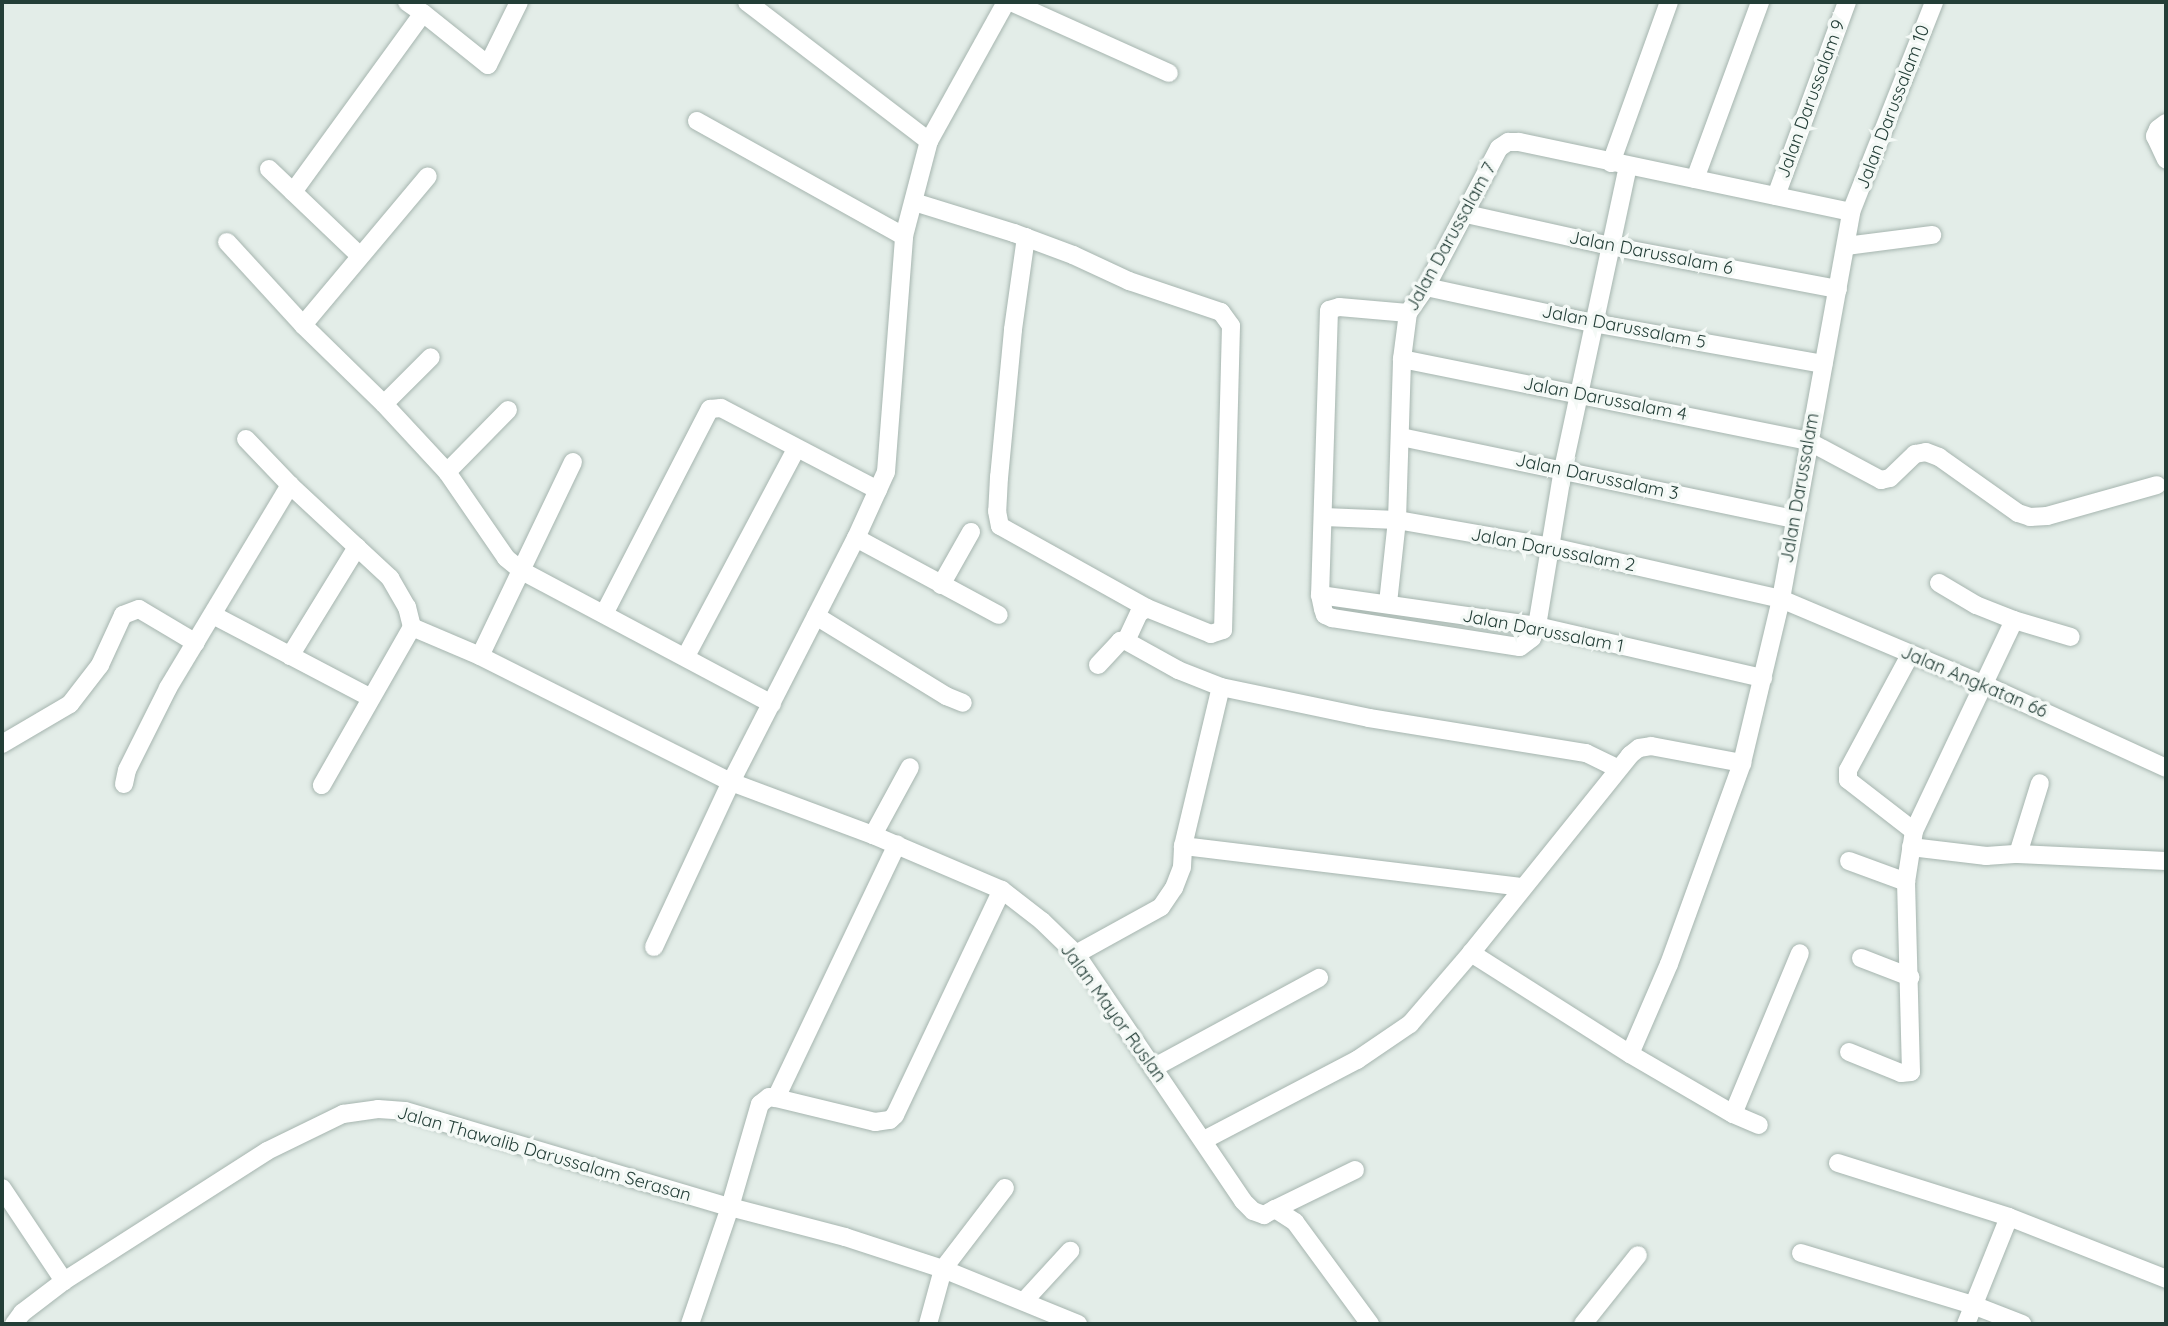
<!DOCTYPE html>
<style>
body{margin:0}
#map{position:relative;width:2168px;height:1326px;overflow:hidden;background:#e3ede8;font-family:Quicksand,sans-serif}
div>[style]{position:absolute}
.roads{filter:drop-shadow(0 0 2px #a6b5af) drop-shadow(0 0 2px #a6b5af)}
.street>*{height:18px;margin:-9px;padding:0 9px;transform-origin:9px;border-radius:9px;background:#fff}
span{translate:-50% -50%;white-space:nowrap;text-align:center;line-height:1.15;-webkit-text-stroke:7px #f4f9f6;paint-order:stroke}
.street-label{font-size:18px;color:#233e37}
.frame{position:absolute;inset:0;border:4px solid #233e37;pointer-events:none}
</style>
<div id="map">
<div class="roads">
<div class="street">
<i style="left:407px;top:2px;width:19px;rotate:35deg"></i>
<i style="left:747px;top:2px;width:229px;rotate:37.4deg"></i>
<i style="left:1011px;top:2px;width:173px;rotate:24.2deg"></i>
<i style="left:697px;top:121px;width:237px;rotate:29.1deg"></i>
<i style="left:2166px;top:123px;width:10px;rotate:143deg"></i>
<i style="left:2158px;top:129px;width:8px;rotate:113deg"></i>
<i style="left:2155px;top:136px;width:26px;rotate:65deg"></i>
<i style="left:1611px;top:163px;width:171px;rotate:-70.2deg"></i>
<i style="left:269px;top:169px;width:126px;rotate:43.7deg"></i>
<i style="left:1695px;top:179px;width:189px;rotate:-69.8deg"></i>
<i style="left:293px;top:192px;width:221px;rotate:-54deg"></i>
<i style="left:423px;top:13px;width:83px;rotate:38.7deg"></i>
<i style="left:488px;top:65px;width:70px;rotate:-63.8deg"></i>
<i style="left:1776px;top:196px;width:207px;rotate:-69.9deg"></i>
<i style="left:914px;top:202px;width:105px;rotate:17.2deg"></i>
<i style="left:1014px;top:233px;width:63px;rotate:20.4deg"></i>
<i style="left:1073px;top:255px;width:62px;rotate:24.9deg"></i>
<i style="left:1129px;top:281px;width:97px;rotate:18.6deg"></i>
<i style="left:1221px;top:312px;width:17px;rotate:54deg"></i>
<i style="left:1231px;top:326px;width:304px;rotate:91.5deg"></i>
<i style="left:1223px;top:630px;width:13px;rotate:162deg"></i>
<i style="left:1211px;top:634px;width:69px;rotate:-157.9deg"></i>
<i style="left:1147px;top:608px;width:9px;rotate:148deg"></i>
<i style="left:1139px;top:613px;width:31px;rotate:115deg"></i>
<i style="left:1466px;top:214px;width:148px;rotate:12.5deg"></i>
<i style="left:1610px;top:246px;width:232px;rotate:10.7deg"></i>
<i style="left:1026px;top:237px;width:94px;rotate:98deg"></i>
<i style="left:1013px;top:330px;width:148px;rotate:95.4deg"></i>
<i style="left:999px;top:477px;width:34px;rotate:93deg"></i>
<i style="left:997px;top:511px;width:15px;rotate:79deg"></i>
<i style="left:1000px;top:526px;width:168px;rotate:29.2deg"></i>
<i style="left:227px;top:242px;width:113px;rotate:47.5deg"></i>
<i style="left:303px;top:325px;width:113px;rotate:44.3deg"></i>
<i style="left:384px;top:404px;width:93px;rotate:47.2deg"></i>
<i style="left:447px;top:472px;width:104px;rotate:55.5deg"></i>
<i style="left:506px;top:558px;width:21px;rotate:39deg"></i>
<i style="left:522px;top:571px;width:283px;rotate:28deg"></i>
<i style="left:1846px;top:246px;width:87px;rotate:-7.3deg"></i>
<i style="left:1426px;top:287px;width:171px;rotate:12.2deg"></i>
<i style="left:1593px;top:323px;width:234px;rotate:10.1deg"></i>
<i style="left:1408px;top:313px;width:69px;rotate:-175deg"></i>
<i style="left:1339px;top:307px;width:10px;rotate:163deg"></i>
<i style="left:1329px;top:310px;width:285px;rotate:91.8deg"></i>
<i style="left:1320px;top:595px;width:14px;rotate:78deg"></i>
<i style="left:1323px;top:609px;width:6px;rotate:72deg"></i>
<i style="left:1325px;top:615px;width:8px;rotate:23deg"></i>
<i style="left:1332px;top:618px;width:190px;rotate:8.8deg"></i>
<i style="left:1520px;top:647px;width:15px;rotate:-37deg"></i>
<i style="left:1532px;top:638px;width:13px;rotate:-67deg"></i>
<i style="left:1537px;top:626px;width:159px;rotate:-80.6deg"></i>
<i style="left:1563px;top:469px;width:309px;rotate:-77.9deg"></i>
<i style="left:303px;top:325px;width:194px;rotate:-50deg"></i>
<i style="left:1402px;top:359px;width:414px;rotate:11.4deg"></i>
<i style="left:1808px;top:441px;width:83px;rotate:28.1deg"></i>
<i style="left:1881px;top:480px;width:9px;rotate:-13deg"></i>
<i style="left:1890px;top:478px;width:35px;rotate:-44deg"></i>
<i style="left:1915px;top:454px;width:11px;rotate:-10deg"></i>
<i style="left:1926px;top:452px;width:14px;rotate:21deg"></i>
<i style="left:1939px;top:457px;width:97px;rotate:35.3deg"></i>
<i style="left:2018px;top:513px;width:13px;rotate:18deg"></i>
<i style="left:2030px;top:517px;width:17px;rotate:-3deg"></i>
<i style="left:2047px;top:516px;width:114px;rotate:-15.7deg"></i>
<i style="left:384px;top:404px;width:66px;rotate:-45deg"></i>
<i style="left:1401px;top:437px;width:400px;rotate:11.8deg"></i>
<i style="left:246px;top:439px;width:64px;rotate:46.3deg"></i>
<i style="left:290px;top:485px;width:137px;rotate:42.9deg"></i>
<i style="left:390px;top:578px;width:34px;rotate:60deg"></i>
<i style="left:407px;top:607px;width:21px;rotate:76deg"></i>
<i style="left:412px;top:627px;width:182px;rotate:119.7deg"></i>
<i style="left:573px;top:462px;width:215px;rotate:115.6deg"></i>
<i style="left:480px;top:656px;width:281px;rotate:26.7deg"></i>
<i style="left:731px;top:782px;width:152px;rotate:20.5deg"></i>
<i style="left:873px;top:835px;width:140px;rotate:23.1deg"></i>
<i style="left:1002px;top:890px;width:51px;rotate:37.8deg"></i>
<i style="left:1042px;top:921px;width:47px;rotate:44.1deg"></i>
<i style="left:1076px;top:954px;width:298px;rotate:55.9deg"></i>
<i style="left:1243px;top:1201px;width:14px;rotate:45deg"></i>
<i style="left:1253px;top:1211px;width:12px;rotate:20deg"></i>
<i style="left:1264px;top:1215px;width:13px;rotate:-29deg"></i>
<i style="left:1275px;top:1209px;width:24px;rotate:33deg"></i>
<i style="left:1295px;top:1222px;width:127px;rotate:53.7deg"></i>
<i style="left:447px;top:472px;width:87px;rotate:-45.5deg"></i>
<i style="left:1324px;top:517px;width:73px;rotate:2.4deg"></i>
<i style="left:1397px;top:520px;width:157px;rotate:9.9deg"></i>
<i style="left:1552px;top:547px;width:235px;rotate:12.8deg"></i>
<i style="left:1781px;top:599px;width:221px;rotate:22.9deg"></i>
<i style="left:1985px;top:685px;width:199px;rotate:24.6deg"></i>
<i style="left:856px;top:538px;width:162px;rotate:28.3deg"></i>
<i style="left:1939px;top:583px;width:43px;rotate:30.7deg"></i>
<i style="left:1976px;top:605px;width:41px;rotate:21.5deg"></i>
<i style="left:2014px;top:620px;width:59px;rotate:16.6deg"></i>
<i style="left:941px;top:585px;width:61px;rotate:-60.5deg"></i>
<i style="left:1320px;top:595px;width:219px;rotate:8.1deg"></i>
<i style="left:1537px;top:626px;width:232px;rotate:13deg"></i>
<i style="left:1388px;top:603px;width:83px;rotate:-83.8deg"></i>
<i style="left:1397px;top:520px;width:161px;rotate:-88.2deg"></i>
<i style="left:1402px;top:359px;width:46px;rotate:-82.6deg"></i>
<i style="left:1408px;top:313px;width:32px;rotate:-55deg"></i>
<i style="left:1426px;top:287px;width:157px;rotate:-62.3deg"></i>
<i style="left:1499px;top:148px;width:11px;rotate:-34deg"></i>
<i style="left:1508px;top:142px;width:11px"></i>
<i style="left:1519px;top:142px;width:339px;rotate:11.9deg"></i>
<i style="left:604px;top:614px;width:231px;rotate:-62.7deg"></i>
<i style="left:710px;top:409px;width:11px;rotate:-5deg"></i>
<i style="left:721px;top:408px;width:177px;rotate:27.6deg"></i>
<i style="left:213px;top:615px;width:178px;rotate:27.7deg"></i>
<i style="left:816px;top:616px;width:153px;rotate:31.6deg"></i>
<i style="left:946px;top:696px;width:18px;rotate:22deg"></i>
<i style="left:412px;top:627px;width:74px;rotate:23.1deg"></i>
<i style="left:1910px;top:655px;width:131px;rotate:118.3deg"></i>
<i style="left:1848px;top:770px;width:10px;rotate:90deg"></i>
<i style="left:1848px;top:780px;width:83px;rotate:37.7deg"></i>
<i style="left:290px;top:656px;width:128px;rotate:-58.4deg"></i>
<i style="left:686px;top:656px;width:234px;rotate:-62deg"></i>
<i style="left:1098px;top:665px;width:33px;rotate:-47deg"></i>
<i style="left:1120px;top:641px;width:6px"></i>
<i style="left:1126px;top:641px;width:60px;rotate:29.1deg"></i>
<i style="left:1178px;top:670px;width:46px;rotate:21.6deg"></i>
<i style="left:1221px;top:687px;width:151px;rotate:11.8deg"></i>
<i style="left:1369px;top:718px;width:220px;rotate:9.2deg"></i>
<i style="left:1586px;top:753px;width:34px;rotate:26deg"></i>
<i style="left:2px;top:744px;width:79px;rotate:-30.5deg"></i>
<i style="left:70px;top:704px;width:49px;rotate:-52.4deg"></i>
<i style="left:100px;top:665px;width:55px;rotate:-65.3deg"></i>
<i style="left:123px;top:615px;width:17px;rotate:-21deg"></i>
<i style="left:139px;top:609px;width:66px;rotate:30.8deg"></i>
<i style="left:124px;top:784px;width:14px;rotate:-78deg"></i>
<i style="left:127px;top:770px;width:92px;rotate:-63.4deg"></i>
<i style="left:168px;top:688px;width:237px;rotate:-59deg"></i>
<i style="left:873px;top:835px;width:77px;rotate:-61.4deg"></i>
<i style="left:1183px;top:846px;width:342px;rotate:6.9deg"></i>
<i style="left:1911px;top:847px;width:76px;rotate:6.8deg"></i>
<i style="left:1986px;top:856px;width:32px;rotate:-4deg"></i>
<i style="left:2018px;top:854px;width:74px;rotate:-72.8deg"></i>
<i style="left:2018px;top:854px;width:148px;rotate:2.7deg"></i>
<i style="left:1849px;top:861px;width:61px;rotate:20.2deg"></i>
<i style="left:654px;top:947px;width:182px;rotate:-65deg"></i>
<i style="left:731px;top:782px;width:274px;rotate:-62.9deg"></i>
<i style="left:856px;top:538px;width:72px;rotate:-65.6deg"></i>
<i style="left:886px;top:472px;width:237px;rotate:-85.6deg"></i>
<i style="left:904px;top:236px;width:98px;rotate:-75.3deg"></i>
<i style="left:929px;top:141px;width:159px;rotate:-61deg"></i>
<i style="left:1471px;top:953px;width:188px;rotate:32.4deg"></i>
<i style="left:1630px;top:1054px;width:119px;rotate:30.2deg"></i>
<i style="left:1733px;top:1114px;width:28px;rotate:23deg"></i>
<i style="left:1076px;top:954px;width:97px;rotate:-28.9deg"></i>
<i style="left:1161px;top:907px;width:23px;rotate:-56deg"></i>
<i style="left:1174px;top:888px;width:22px;rotate:-69deg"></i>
<i style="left:1182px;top:867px;width:21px;rotate:-87deg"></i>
<i style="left:1183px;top:846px;width:163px;rotate:-76.6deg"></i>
<i style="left:1861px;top:958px;width:53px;rotate:21.2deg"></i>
<i style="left:1849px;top:1052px;width:56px;rotate:22deg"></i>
<i style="left:1901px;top:1073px;width:10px;rotate:-6deg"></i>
<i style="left:1911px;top:1072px;width:190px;rotate:-91.5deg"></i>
<i style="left:1906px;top:882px;width:52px;rotate:-81.1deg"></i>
<i style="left:1914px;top:831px;width:233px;rotate:-64.6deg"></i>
<i style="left:1630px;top:1054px;width:98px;rotate:-66.6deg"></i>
<i style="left:1669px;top:964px;width:214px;rotate:-70deg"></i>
<i style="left:1742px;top:763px;width:169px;rotate:-76.6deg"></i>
<i style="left:1781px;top:599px;width:393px;rotate:-79.7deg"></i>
<i style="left:1851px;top:212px;width:226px;rotate:-68.4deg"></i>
<i style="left:1153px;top:1068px;width:189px;rotate:-28.5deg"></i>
<i style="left:776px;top:1098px;width:281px;rotate:-64.5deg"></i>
<i style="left:1733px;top:1114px;width:174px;rotate:-67.4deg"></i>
<i style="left:1204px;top:1140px;width:173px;rotate:-27.6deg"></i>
<i style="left:1357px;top:1060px;width:64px;rotate:-34.2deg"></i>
<i style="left:1410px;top:1024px;width:94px;rotate:-49.3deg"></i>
<i style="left:1471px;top:953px;width:254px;rotate:-51.2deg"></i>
<i style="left:1630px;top:755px;width:11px;rotate:-38deg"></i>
<i style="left:1639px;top:748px;width:12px;rotate:-9deg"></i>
<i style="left:1651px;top:746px;width:93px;rotate:10.6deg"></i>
<i style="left:1838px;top:1163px;width:179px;rotate:17.5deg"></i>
<i style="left:2009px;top:1217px;width:169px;rotate:21.5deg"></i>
<i style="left:2px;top:1188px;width:112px;rotate:56.3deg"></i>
<i style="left:64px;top:1281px;width:241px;rotate:-32.6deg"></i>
<i style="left:267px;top:1151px;width:85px;rotate:-26deg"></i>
<i style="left:343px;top:1114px;width:35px;rotate:-8deg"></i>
<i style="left:378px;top:1109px;width:27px;rotate:4deg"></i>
<i style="left:405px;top:1111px;width:339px;rotate:16.5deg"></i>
<i style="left:730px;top:1207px;width:119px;rotate:14.6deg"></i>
<i style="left:845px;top:1237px;width:103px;rotate:18.1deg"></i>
<i style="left:943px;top:1269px;width:146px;rotate:22.2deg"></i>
<i style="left:1275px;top:1209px;width:89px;rotate:-26deg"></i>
<i style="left:1801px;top:1253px;width:180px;rotate:16.8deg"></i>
<i style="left:1973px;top:1305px;width:53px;rotate:21.2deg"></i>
<i style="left:1025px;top:1300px;width:67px;rotate:-47.4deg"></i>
<i style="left:14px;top:1324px;width:14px;rotate:-54deg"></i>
<i style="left:22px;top:1313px;width:53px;rotate:-37.3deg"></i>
<i style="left:690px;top:1324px;width:124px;rotate:-71.1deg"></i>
<i style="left:730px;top:1207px;width:107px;rotate:-73.8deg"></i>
<i style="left:760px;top:1104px;width:11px;rotate:-38deg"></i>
<i style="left:769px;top:1097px;width:7px;rotate:8deg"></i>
<i style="left:776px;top:1098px;width:102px;rotate:13.6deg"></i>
<i style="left:875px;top:1122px;width:15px;rotate:-8deg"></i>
<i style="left:890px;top:1120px;width:7px;rotate:-45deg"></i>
<i style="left:895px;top:1115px;width:249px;rotate:-64.6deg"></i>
<i style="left:928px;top:1324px;width:57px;rotate:-74.7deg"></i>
<i style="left:943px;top:1269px;width:102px;rotate:-52.6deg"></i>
<i style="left:1583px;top:1324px;width:88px;rotate:-51.4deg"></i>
<i style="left:1966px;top:1324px;width:115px;rotate:-68.1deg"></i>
</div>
</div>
<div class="street-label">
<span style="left:1811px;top:99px;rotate:-70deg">Jalan Darussalam 9</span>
<span style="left:1893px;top:107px;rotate:-69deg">Jalan Darussalam 10</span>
<span style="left:1451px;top:237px;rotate:-61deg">Jalan Darussalam 7</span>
<span style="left:1651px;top:253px;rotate:11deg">Jalan Darussalam 6</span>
<span style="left:1624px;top:327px;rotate:11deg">Jalan Darussalam 5</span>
<span style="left:1605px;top:399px;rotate:11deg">Jalan Darussalam 4</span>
<span style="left:1597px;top:477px;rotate:12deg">Jalan Darussalam 3</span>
<span style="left:1800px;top:488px;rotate:-80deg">Jalan Darussalam</span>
<span style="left:1553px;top:550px;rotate:11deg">Jalan Darussalam 2</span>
<span style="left:1543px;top:631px;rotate:11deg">Jalan Darussalam 1</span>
<span style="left:1974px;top:682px;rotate:23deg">Jalan Angkatan 66</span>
<span style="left:1113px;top:1013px;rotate:54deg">Jalan Mayor Ruslan</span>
<span style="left:544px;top:1154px;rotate:16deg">Jalan Thawalib Darussalam Serasan</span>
</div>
<div class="frame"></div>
</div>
